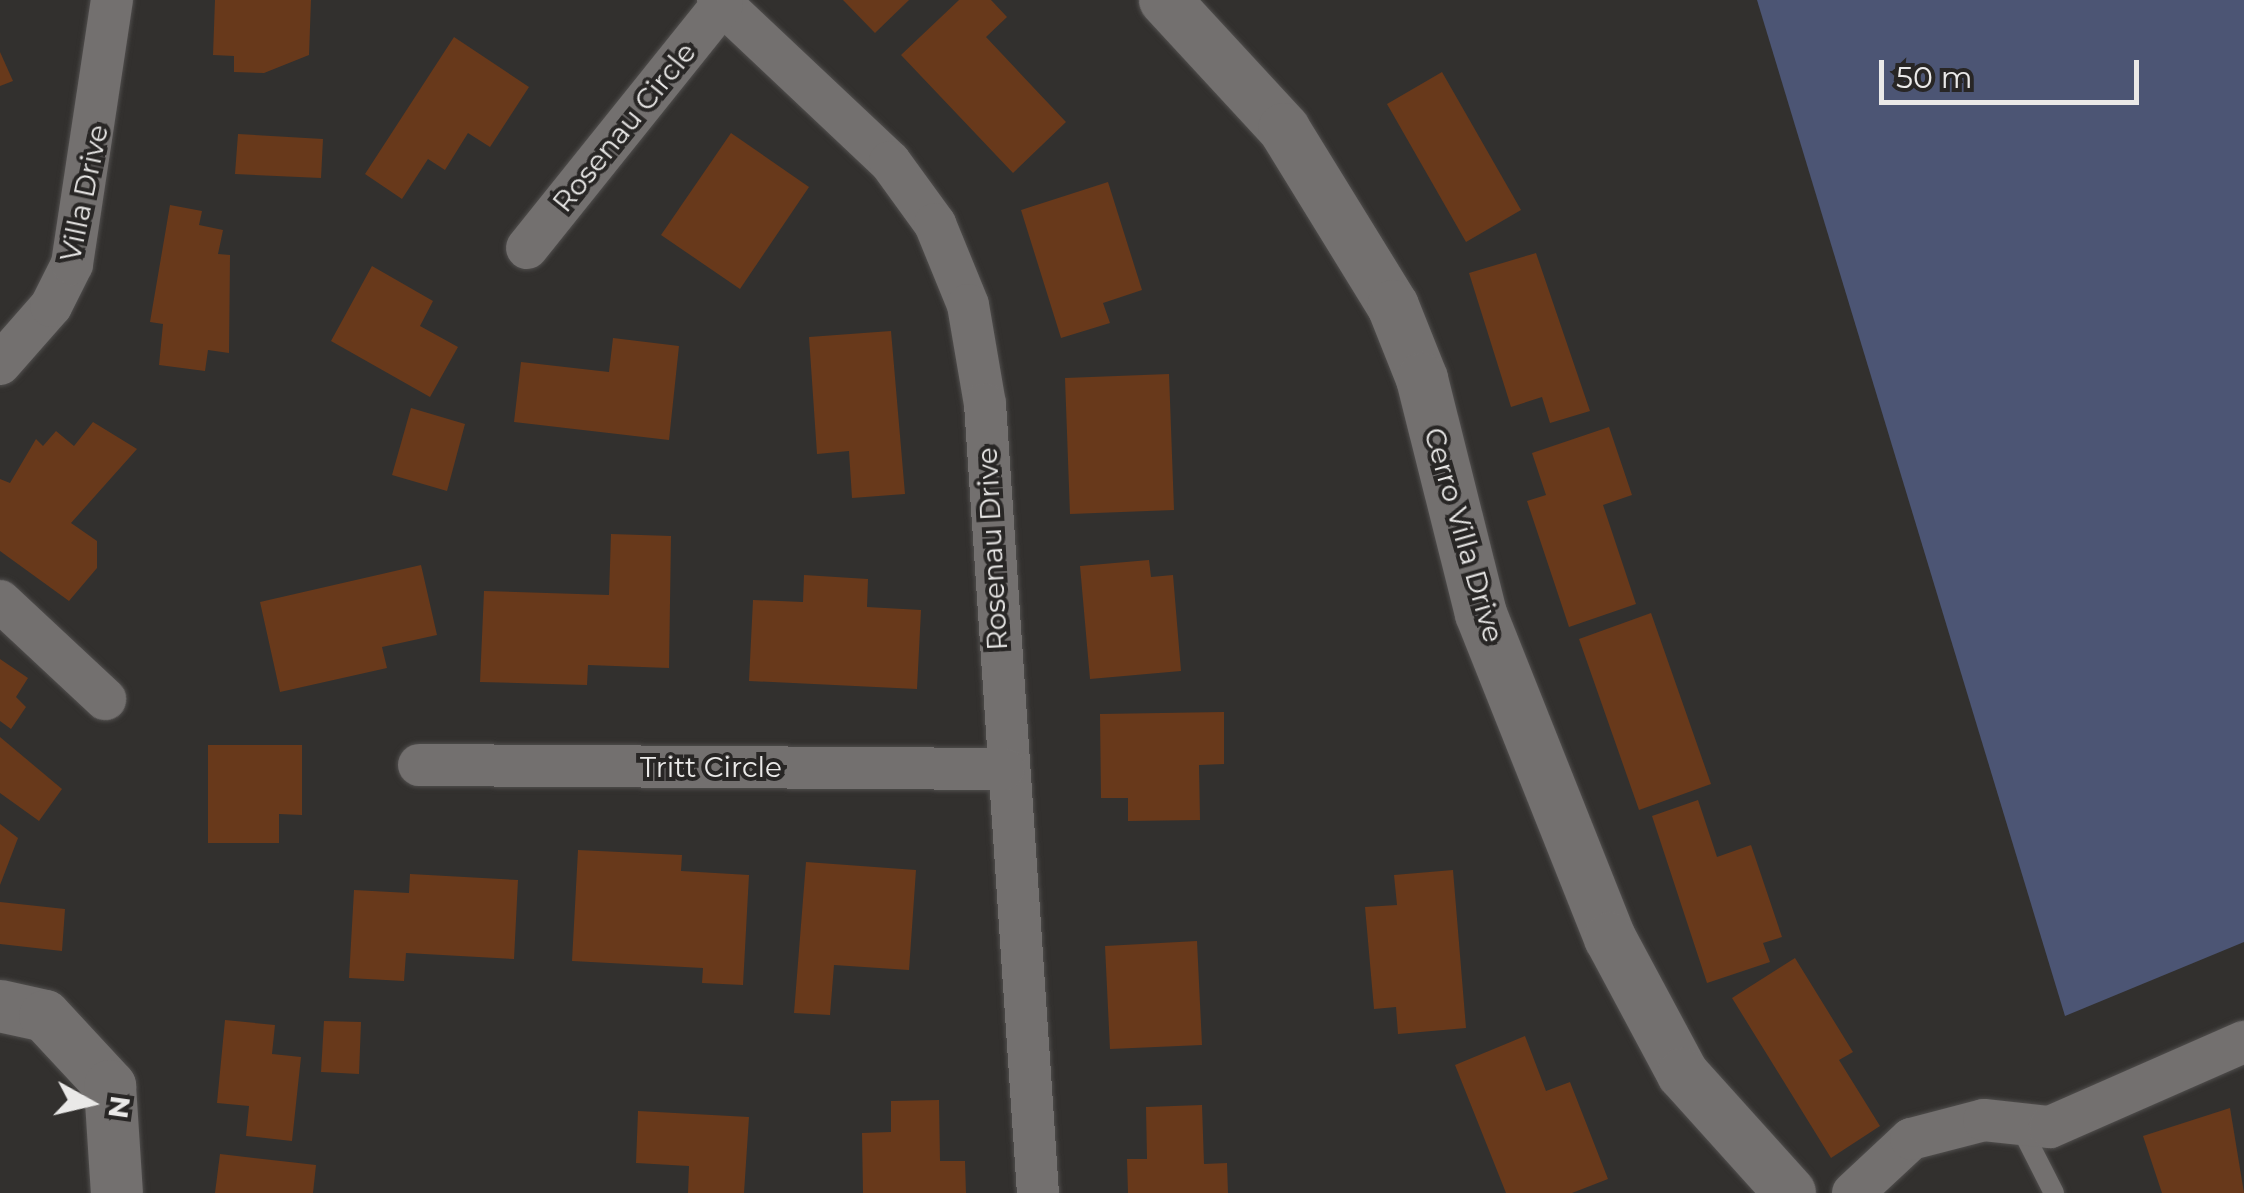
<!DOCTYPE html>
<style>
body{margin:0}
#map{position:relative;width:2244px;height:1193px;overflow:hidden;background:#32302e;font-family:Montserrat,sans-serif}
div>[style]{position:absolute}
.green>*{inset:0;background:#4c5574}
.building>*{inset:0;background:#68391b}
.roads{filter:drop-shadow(0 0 2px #504e4d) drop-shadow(0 0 2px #504e4d)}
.service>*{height:20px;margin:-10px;padding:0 10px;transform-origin:10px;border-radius:10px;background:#73706f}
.minor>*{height:42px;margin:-21px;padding:0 21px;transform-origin:21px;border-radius:21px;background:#73706f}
.tertiary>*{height:52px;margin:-26px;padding:0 26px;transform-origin:26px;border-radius:26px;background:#73706f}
span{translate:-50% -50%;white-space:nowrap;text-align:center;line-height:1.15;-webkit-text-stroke:8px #282625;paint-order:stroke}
.street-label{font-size:28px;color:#eae9e8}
.north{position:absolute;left:40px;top:1053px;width:100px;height:100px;-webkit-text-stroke:8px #282625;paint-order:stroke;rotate:98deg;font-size:28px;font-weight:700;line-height:40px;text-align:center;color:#eae9e8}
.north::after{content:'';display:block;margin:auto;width:35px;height:45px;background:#eae9e8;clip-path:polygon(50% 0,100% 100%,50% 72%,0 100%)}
.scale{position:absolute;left:1879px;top:60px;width:260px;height:45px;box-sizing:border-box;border:5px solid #eae9e8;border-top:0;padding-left:12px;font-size:30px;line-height:35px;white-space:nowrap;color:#eae9e8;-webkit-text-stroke:8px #282625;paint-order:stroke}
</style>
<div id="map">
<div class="green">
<i style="clip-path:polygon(1757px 0,2244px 0,2244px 942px,2065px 1016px)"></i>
</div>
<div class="building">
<i style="clip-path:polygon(215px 0,311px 0,309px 55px,264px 73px,234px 72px,234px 56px,213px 55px)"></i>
<i style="clip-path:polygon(843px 0,909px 0,875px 33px)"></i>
<i style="clip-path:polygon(959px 0,991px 0,1007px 17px,986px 37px,1066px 122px,1013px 173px,901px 55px)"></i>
<i style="clip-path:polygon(454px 37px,529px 87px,490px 147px,468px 133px,445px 170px,428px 159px,402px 199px,365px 174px)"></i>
<i style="clip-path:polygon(0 52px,13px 81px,0 86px)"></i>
<i style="clip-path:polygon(1442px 72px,1521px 210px,1466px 242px,1387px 104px)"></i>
<i style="clip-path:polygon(731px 133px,809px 187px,740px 289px,661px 235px)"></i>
<i style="clip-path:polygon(238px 134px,323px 139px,321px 178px,235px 174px)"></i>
<i style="clip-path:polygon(1108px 182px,1142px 290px,1103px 303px,1110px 323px,1061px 338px,1021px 210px)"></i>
<i style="clip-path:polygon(170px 205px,202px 211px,199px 225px,223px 230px,218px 254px,230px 255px,229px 353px,208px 350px,205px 371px,159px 365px,163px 324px,150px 322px)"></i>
<i style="clip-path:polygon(1536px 253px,1590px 411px,1550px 423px,1542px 397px,1511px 407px,1469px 273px)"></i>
<i style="clip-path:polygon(372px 266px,433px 301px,420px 326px,458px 347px,430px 397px,331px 341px)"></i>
<i style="clip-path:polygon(891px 331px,905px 494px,852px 498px,849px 451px,817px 454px,809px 337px)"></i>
<i style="clip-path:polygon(613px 338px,679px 346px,669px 440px,514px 422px,521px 362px,609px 372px)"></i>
<i style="clip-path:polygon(1169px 374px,1174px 510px,1070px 514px,1065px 378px)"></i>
<i style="clip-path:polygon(411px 408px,465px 424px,447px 491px,392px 475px)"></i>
<i style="clip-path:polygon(93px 422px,137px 449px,71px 523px,97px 541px,97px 568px,69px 601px,0 551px,0 479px,10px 483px,36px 439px,43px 446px,56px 431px,74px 446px)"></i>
<i style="clip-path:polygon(1609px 427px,1632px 495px,1603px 505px,1636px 604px,1569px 627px,1527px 501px,1546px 495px,1532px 453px)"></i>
<i style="clip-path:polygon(611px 534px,671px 536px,669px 668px,588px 665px,587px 685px,480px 682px,484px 591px,609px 595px)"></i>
<i style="clip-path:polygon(1149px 560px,1151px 577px,1173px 575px,1181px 671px,1090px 679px,1080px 566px)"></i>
<i style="clip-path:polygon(421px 565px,437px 635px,382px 647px,387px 668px,280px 692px,260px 602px)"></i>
<i style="clip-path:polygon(804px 575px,868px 579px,867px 607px,921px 610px,917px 689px,749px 681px,753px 600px,803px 602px)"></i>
<i style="clip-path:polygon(1651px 613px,1711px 784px,1639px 810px,1579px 639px)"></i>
<i style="clip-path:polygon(0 659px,28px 678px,16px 697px,26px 707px,11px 729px,0 721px)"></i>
<i style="clip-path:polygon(1224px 712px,1224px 764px,1199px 765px,1200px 820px,1128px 821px,1128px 798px,1101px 798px,1100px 714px)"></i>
<i style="clip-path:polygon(0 737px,62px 789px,39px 821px,0 793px)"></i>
<i style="clip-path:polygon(208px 745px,302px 745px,302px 815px,279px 814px,279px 843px,208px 843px)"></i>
<i style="clip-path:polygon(1698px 800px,1717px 857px,1751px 845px,1782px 937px,1763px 943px,1770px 962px,1707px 983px,1652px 816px)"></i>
<i style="clip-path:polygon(0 824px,18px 838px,0 885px)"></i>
<i style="clip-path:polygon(578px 850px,682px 855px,681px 871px,749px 875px,743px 985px,702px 983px,703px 968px,572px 961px)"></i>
<i style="clip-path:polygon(806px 862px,916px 870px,909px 970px,834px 965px,830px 1015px,794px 1013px)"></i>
<i style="clip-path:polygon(1453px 870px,1466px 1028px,1398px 1034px,1396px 1007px,1374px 1009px,1365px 907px,1397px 905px,1394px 875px)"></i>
<i style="clip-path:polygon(410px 874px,518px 880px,514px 959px,406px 953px,404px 981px,349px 978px,354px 890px,409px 893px)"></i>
<i style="clip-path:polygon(0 902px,65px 909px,62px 951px,0 944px)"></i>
<i style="clip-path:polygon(1197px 941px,1202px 1045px,1110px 1049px,1105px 946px)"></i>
<i style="clip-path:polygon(1795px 958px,1853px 1052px,1839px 1060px,1880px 1126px,1831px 1158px,1732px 998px)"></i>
<i style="clip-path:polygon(225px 1020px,275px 1025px,272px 1054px,301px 1057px,292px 1141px,246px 1136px,249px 1106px,217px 1103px)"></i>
<i style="clip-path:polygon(324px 1021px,361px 1022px,359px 1074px,321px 1072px)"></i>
<i style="clip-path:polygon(1525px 1036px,1546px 1091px,1570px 1082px,1608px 1179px,1572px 1193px,1506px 1193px,1455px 1065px)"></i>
<i style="clip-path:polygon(939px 1100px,940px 1161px,965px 1161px,966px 1193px,863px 1193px,862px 1133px,891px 1132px,891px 1101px)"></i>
<i style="clip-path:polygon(1202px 1105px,1204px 1164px,1227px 1163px,1228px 1193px,1128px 1193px,1127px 1159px,1147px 1159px,1146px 1107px)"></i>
<i style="clip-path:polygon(2230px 1108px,2244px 1193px,2162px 1193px,2143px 1136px)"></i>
<i style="clip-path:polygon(638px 1111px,749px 1117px,744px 1193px,688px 1193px,689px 1166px,636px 1163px)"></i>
<i style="clip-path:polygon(220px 1154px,316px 1165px,313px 1193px,215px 1193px)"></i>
</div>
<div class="roads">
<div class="service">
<i style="left:2021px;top:1128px;width:73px;rotate:63.1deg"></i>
</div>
<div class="minor">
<i style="left:718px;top:0;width:236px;rotate:43.3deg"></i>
<i style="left:890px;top:162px;width:77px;rotate:54deg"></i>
<i style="left:935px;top:224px;width:87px;rotate:67.8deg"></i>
<i style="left:968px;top:305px;width:100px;rotate:80.3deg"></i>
<i style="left:985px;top:404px;width:791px;rotate:86.16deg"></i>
<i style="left:527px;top:248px;width:312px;rotate:-51.3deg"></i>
<i style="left:0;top:364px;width:77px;rotate:-48.7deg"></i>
<i style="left:51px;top:306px;width:47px;rotate:-63.4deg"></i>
<i style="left:72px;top:264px;width:267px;rotate:-81.4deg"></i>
<i style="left:0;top:601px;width:144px;rotate:43deg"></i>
<i style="left:419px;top:765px;width:585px;rotate:0.39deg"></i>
<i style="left:1853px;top:1193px;width:79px;rotate:-43deg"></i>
<i style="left:1911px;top:1139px;width:75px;rotate:-14.6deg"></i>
<i style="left:1984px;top:1120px;width:66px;rotate:6.1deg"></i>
<i style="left:2050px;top:1127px;width:212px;rotate:-23.7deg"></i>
</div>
<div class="tertiary">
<i style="left:1165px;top:0;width:176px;rotate:47.3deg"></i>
<i style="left:1284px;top:129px;width:208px;rotate:58.4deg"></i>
<i style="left:1393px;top:306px;width:79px;rotate:68.3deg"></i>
<i style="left:1422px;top:379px;width:242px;rotate:75.9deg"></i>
<i style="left:1481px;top:614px;width:349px;rotate:68.3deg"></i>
<i style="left:1610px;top:938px;width:154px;rotate:61.8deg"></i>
<i style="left:1683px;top:1074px;width:160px;rotate:48deg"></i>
<i style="left:0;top:1006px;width:46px;rotate:12.5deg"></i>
<i style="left:45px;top:1016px;width:96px;rotate:47.1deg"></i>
<i style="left:110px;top:1086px;width:107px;rotate:86.3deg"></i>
</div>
</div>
<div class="street-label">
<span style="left:624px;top:127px;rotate:-51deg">Rosenau Circle</span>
<span style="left:84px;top:193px;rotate:-78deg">Villa Drive</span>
<span style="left:1464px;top:535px;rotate:74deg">Cerro Villa Drive</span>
<span style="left:992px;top:549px;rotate:-93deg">Rosenau Drive</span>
<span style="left:711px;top:767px">Tritt Circle</span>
</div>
<div class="north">N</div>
<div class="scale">50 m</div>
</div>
